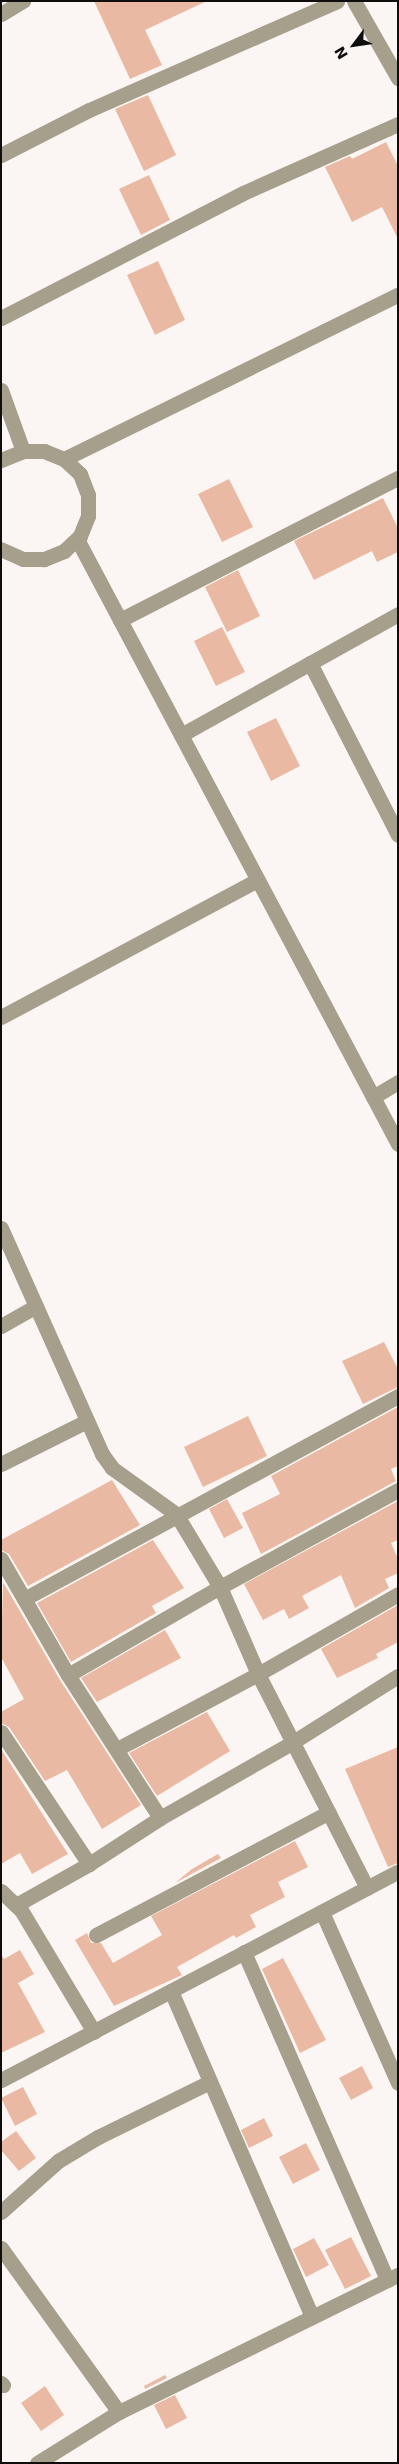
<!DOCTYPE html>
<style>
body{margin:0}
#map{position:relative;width:399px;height:2464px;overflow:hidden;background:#fbf6f3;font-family:"DejaVu Sans",sans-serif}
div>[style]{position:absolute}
.building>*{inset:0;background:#eab9a3}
.minor>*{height:15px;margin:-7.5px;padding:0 7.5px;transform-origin:7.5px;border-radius:7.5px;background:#a59f8b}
span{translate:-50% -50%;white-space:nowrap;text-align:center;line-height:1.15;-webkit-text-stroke:4.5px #fbf6f3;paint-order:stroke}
.frame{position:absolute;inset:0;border:2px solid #0f0e0d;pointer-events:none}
.north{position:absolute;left:329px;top:20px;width:50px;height:50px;-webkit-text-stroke:4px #fbf6f3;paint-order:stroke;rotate:239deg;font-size:14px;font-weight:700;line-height:20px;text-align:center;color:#0f0e0d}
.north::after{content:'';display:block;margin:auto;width:18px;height:22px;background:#0f0e0d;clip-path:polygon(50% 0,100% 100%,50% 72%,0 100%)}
</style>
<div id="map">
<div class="building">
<i style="clip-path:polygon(94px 1px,207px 1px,145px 30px,162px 65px,130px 79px)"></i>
<i style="clip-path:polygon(148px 95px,176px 155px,144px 171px,115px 109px)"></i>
<i style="clip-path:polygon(386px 142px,398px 166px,398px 239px,382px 207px,352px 222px,325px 167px,350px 156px,352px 159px)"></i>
<i style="clip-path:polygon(149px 175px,170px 220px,141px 235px,119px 189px)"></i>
<i style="clip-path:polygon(158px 261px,185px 320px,155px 335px,127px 275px)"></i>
<i style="clip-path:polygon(229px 479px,253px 527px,222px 542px,198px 494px)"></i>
<i style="clip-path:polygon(383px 498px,398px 528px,398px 552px,377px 562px,372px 551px,314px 580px,294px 541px)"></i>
<i style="clip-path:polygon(238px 570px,260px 616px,227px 632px,205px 587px)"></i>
<i style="clip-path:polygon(222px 627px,245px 672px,216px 686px,194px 641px)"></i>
<i style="clip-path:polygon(276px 718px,300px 766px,271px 781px,247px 732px)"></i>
<i style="clip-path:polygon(384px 1342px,398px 1369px,398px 1387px,363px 1404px,342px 1361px)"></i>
<i style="clip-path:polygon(398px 1407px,398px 1466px,391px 1469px,396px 1481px,261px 1554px,242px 1513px,280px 1494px,271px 1476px)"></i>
<i style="clip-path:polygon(248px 1416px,267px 1456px,203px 1487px,184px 1447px)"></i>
<i style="clip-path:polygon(112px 1480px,140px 1525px,28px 1586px,9px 1554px,1px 1550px,1px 1540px)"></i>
<i style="clip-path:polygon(227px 1499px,243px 1528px,224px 1538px,209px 1509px)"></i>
<i style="clip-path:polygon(398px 1501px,398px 1540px,391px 1543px,398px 1559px,398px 1573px,385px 1579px,389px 1588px,355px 1608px,341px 1575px,302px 1596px,309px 1608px,289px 1619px,284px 1609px,263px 1620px,244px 1584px)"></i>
<i style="clip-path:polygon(153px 1540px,184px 1588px,152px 1606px,156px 1613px,71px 1662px,37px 1603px)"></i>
<i style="clip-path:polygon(3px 1582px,60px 1680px,141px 1805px,102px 1829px,67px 1770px,45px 1781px,9px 1727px,1px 1723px,1px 1712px,24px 1699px,1px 1657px)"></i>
<i style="clip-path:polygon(398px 1605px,398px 1642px,376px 1654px,378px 1658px,337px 1678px,321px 1649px)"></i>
<i style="clip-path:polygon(165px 1630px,181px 1658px,97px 1702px,81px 1678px)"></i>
<i style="clip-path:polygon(207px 1712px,230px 1751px,157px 1796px,129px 1753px)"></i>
<i style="clip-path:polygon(398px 1747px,398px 1863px,388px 1867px,345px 1769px)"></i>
<i style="clip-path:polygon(1px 1749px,68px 1854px,32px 1874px,20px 1853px,1px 1864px)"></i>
<i style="clip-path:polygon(295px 1841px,308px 1867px,278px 1882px,285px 1897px,250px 1915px,256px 1927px,236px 1938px,234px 1935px,177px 1967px,182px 1975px,114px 2006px,75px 1940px,87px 1933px,91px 1943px,101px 1943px,113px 1963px,162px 1935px,151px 1916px)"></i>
<i style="clip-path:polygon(218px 1854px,221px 1858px,175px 1883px,192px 1869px)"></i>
<i style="clip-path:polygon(20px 1950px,34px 1974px,18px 1983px,45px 2032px,1px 2053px,1px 1954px,4px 1959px)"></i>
<i style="clip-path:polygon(283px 1958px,326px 2040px,300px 2053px,262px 1969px)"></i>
<i style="clip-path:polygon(362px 2066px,373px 2088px,351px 2100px,339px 2078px)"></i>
<i style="clip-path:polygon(23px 2087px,37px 2114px,15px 2126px,1px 2098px)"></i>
<i style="clip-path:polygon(264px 2118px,273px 2136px,249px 2148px,241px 2130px)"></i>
<i style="clip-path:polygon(16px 2131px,36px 2158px,19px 2171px,1px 2150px,1px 2142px)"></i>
<i style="clip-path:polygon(306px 2143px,320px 2170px,293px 2184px,279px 2157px)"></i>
<i style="clip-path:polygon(351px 2237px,371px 2276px,345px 2289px,325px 2250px)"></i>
<i style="clip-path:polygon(314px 2238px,329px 2265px,306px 2277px,293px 2249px)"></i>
<i style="clip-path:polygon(165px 2375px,167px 2378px,145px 2389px,144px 2386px)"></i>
<i style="clip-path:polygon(45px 2386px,64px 2415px,41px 2431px,21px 2403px)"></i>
<i style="clip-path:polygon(175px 2395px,187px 2418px,166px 2429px,154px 2405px)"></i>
</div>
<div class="minor">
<i style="left:354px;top:1px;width:89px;rotate:60.3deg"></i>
<i style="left:1px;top:14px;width:26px;rotate:-31deg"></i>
<i style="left:1px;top:155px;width:99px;rotate:-27.1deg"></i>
<i style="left:89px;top:110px;width:271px;rotate:-23.7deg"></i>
<i style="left:1px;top:318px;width:272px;rotate:-27.3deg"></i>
<i style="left:243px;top:193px;width:170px;rotate:-24deg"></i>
<i style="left:1px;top:390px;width:65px;rotate:70.2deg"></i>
<i style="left:64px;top:459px;width:372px;rotate:-26.2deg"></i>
<i style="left:1px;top:460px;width:24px;rotate:-22deg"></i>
<i style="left:23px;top:451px;width:21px"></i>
<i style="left:44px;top:451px;width:22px;rotate:22deg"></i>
<i style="left:64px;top:459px;width:22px;rotate:43deg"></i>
<i style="left:80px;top:474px;width:22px;rotate:69deg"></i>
<i style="left:88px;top:495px;width:21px;rotate:90deg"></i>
<i style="left:88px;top:516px;width:22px;rotate:112deg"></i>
<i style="left:80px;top:536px;width:22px;rotate:137deg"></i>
<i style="left:64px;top:551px;width:22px;rotate:158deg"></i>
<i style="left:44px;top:559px;width:21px;rotate:180deg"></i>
<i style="left:23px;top:559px;width:24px;rotate:-156deg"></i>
<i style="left:77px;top:539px;width:685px;rotate:62.05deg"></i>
<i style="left:120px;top:620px;width:312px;rotate:-27.1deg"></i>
<i style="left:310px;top:663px;width:193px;rotate:62.9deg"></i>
<i style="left:181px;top:735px;width:248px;rotate:-29.1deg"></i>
<i style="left:1px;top:1017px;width:291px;rotate:-28.1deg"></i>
<i style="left:373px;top:1097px;width:29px;rotate:-31deg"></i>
<i style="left:1px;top:1228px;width:248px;rotate:65.9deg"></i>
<i style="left:102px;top:1454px;width:17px;rotate:54deg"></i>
<i style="left:112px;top:1468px;width:79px;rotate:35.7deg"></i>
<i style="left:176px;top:1514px;width:85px;rotate:58.9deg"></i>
<i style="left:220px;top:1587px;width:95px;rotate:66.4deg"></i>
<i style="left:258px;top:1674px;width:240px;rotate:63deg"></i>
<i style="left:1px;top:1326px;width:40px;rotate:-29.7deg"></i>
<i style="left:1px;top:1464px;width:96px;rotate:-26.6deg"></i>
<i style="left:1px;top:1559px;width:134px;rotate:60deg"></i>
<i style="left:68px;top:1675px;width:170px;rotate:57.2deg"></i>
<i style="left:24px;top:1599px;width:426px;rotate:-28.5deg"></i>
<i style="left:68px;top:1675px;width:176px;rotate:-30.1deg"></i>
<i style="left:220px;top:1587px;width:203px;rotate:-28.6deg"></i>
<i style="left:1px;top:1732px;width:159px;rotate:56.3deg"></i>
<i style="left:117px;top:1749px;width:160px;rotate:-28deg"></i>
<i style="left:258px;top:1674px;width:161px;rotate:-29.7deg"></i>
<i style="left:1px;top:1891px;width:28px;rotate:44deg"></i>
<i style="left:21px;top:1910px;width:142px;rotate:59.1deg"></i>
<i style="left:16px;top:1905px;width:84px;rotate:-29.3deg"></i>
<i style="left:89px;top:1864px;width:85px;rotate:-32.9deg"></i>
<i style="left:160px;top:1818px;width:153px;rotate:-29.7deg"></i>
<i style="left:293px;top:1742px;width:124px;rotate:-32.2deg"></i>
<i style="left:322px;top:1912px;width:187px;rotate:66deg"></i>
<i style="left:96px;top:1935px;width:263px;rotate:-27.8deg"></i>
<i style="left:244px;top:1952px;width:358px;rotate:66.4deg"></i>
<i style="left:171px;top:1991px;width:355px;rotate:66.6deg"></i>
<i style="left:1px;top:2080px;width:448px;rotate:-27.7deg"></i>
<i style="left:1px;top:2212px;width:76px;rotate:-41.8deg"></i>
<i style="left:58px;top:2161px;width:47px;rotate:-31deg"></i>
<i style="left:98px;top:2137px;width:125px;rotate:-26.2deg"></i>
<i style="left:1px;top:2248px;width:202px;rotate:54.3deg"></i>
<i style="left:1px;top:2383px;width:3px;rotate:45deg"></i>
<i style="left:37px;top:2463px;width:97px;rotate:-31.9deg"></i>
<i style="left:119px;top:2412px;width:311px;rotate:-26.2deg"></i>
</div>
<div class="frame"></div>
<div class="north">N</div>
</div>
